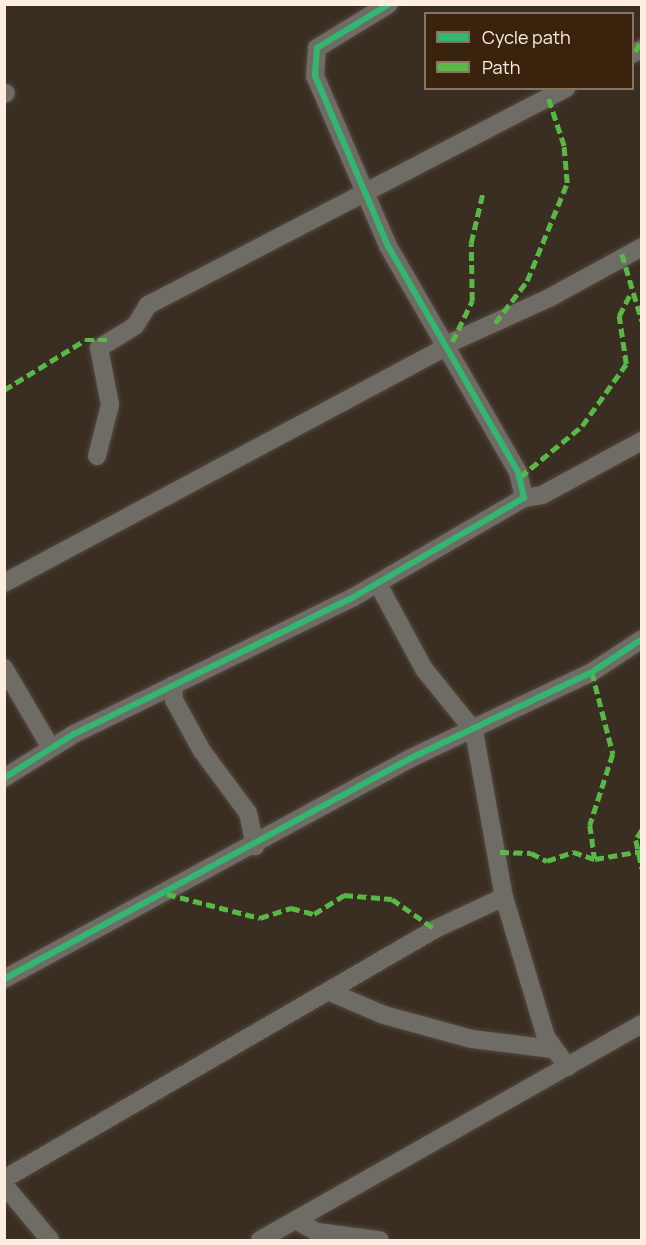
<!DOCTYPE html>
<style>
body{margin:0}
#map{position:relative;width:646px;height:1245px;overflow:hidden;background:#3a2e22;font-family:Manrope,sans-serif}
div>[style]{position:absolute}
.roads{filter:drop-shadow(0 0 2px #54493e) drop-shadow(0 0 2px #54493e)}
.minor>*{height:18px;margin:-9px;padding:0 9px;transform-origin:9px;border-radius:9px;background:#6f6c66}
.quiet>*{height:4.5px;margin-top:-2.25px;transform-origin:0;background:repeating-linear-gradient(90deg,#58b947 0 9px,transparent 0 13.5px)}
.cycleway>*{height:6px;margin:-3px;padding:0 3px;transform-origin:3px;border-radius:3px;background:#33b770}
span{translate:-50% -50%;white-space:nowrap;text-align:center;line-height:1.15;-webkit-text-stroke:6px #3a230d;paint-order:stroke}
.frame{position:absolute;inset:0;border:6px solid #feeee1;pointer-events:none}
.legend{position:absolute;left:424px;top:12px;width:210px;height:78px;box-sizing:border-box;background:#3a230d;border:2px solid #887462;margin:0;padding:8px 10px;list-style:none;font-size:18px;color:#feeee1}
.legend li{display:flex;align-items:center;gap:12px;height:30px}
.legend b{width:30px;border:2px solid #887462}
</style>
<div id="map">
<div class="roads">
<div class="minor">
<i style="left:632px;top:54px;width:11px;rotate:-27deg"></i>
<i style="left:4px;top:94px;width:2px;rotate:-27deg"></i>
<i style="left:441px;top:347px;width:119px;rotate:-24.4deg"></i>
<i style="left:549px;top:298px;width:106px;rotate:-28.7deg"></i>
<i style="left:97px;top:456px;width:53px;rotate:-75.7deg"></i>
<i style="left:110px;top:405px;width:58px;rotate:-100.9deg"></i>
<i style="left:99px;top:348px;width:42px;rotate:-31.4deg"></i>
<i style="left:135px;top:326px;width:25px;rotate:-58deg"></i>
<i style="left:148px;top:305px;width:471px;rotate:-27.4deg"></i>
<i style="left:524px;top:498px;width:18px;rotate:-9deg"></i>
<i style="left:542px;top:495px;width:114px;rotate:-28.4deg"></i>
<i style="left:4px;top:583px;width:497px;rotate:-28.1deg"></i>
<i style="left:378px;top:584px;width:97px;rotate:61.6deg"></i>
<i style="left:424px;top:669px;width:80px;rotate:51.1deg"></i>
<i style="left:474px;top:731px;width:169px;rotate:79.8deg"></i>
<i style="left:504px;top:897px;width:146px;rotate:73.3deg"></i>
<i style="left:546px;top:1037px;width:37px;rotate:54deg"></i>
<i style="left:4px;top:668px;width:93px;rotate:59.6deg"></i>
<i style="left:173px;top:685px;width:15px;rotate:86deg"></i>
<i style="left:174px;top:700px;width:58px;rotate:61.2deg"></i>
<i style="left:202px;top:751px;width:77px;rotate:53.4deg"></i>
<i style="left:248px;top:813px;width:34px;rotate:78deg"></i>
<i style="left:4px;top:778px;width:83px;rotate:-32.2deg"></i>
<i style="left:74px;top:734px;width:309px;rotate:-26.1deg"></i>
<i style="left:352px;top:598px;width:199px;rotate:-30.2deg"></i>
<i style="left:524px;top:498px;width:27px;rotate:-103deg"></i>
<i style="left:518px;top:472px;width:261px;rotate:-119.9deg"></i>
<i style="left:388px;top:246px;width:185px;rotate:-113.2deg"></i>
<i style="left:315px;top:76px;width:28px;rotate:-86deg"></i>
<i style="left:317px;top:48px;width:84px;rotate:-31.4deg"></i>
<i style="left:4px;top:979px;width:463px;rotate:-28.5deg"></i>
<i style="left:411px;top:758px;width:200px;rotate:-25.4deg"></i>
<i style="left:592px;top:672px;width:60px;rotate:-33.4deg"></i>
<i style="left:330px;top:992px;width:59px;rotate:23.1deg"></i>
<i style="left:384px;top:1015px;width:91px;rotate:15.3deg"></i>
<i style="left:472px;top:1039px;width:81px;rotate:7.1deg"></i>
<i style="left:4px;top:1179px;width:498px;rotate:-30.1deg"></i>
<i style="left:435px;top:929px;width:76px;rotate:-24.9deg"></i>
<i style="left:4px;top:1185px;width:72px;rotate:50.1deg"></i>
<i style="left:297px;top:1221px;width:23px;rotate:29deg"></i>
<i style="left:317px;top:1232px;width:63px;rotate:7.4deg"></i>
<i style="left:260px;top:1240px;width:439px;rotate:-29.5deg"></i>
</div>
</div>
<div class="quiet">
<i style="left:635px;top:52px;width:16px;rotate:-63deg"></i>
<i style="left:622px;top:254px;width:70px;rotate:73.4deg"></i>
<i style="left:495px;top:323px;width:53px;rotate:-52.7deg"></i>
<i style="left:527px;top:281px;width:106px;rotate:-67.8deg"></i>
<i style="left:567px;top:183px;width:37px;rotate:-95deg"></i>
<i style="left:564px;top:146px;width:51px;rotate:-108.4deg"></i>
<i style="left:452px;top:342px;width:46px;rotate:-64deg"></i>
<i style="left:472px;top:301px;width:58px;rotate:-91deg"></i>
<i style="left:471px;top:243px;width:52px;rotate:-76.8deg"></i>
<i style="left:4px;top:390px;width:95px;rotate:-31.7deg"></i>
<i style="left:85px;top:340px;width:22px"></i>
<i style="left:520px;top:477px;width:80px;rotate:-39.4deg"></i>
<i style="left:582px;top:426px;width:76px;rotate:-54.6deg"></i>
<i style="left:626px;top:364px;width:49px;rotate:-98.3deg"></i>
<i style="left:619px;top:316px;width:27px;rotate:-63deg"></i>
<i style="left:592px;top:672px;width:85px;rotate:75.6deg"></i>
<i style="left:613px;top:754px;width:75px;rotate:107.9deg"></i>
<i style="left:590px;top:825px;width:34px;rotate:82deg"></i>
<i style="left:642px;top:830px;width:12px;rotate:121deg"></i>
<i style="left:636px;top:840px;width:29px;rotate:78deg"></i>
<i style="left:500px;top:852px;width:31px;rotate:2deg"></i>
<i style="left:531px;top:853px;width:18px;rotate:27deg"></i>
<i style="left:547px;top:861px;width:28px;rotate:-19deg"></i>
<i style="left:573px;top:852px;width:23px;rotate:18deg"></i>
<i style="left:595px;top:859px;width:48px;rotate:-9.7deg"></i>
<i style="left:167px;top:894px;width:96px;rotate:14.5deg"></i>
<i style="left:260px;top:918px;width:33px;rotate:-18deg"></i>
<i style="left:291px;top:908px;width:24px;rotate:15deg"></i>
<i style="left:314px;top:914px;width:36px;rotate:-32deg"></i>
<i style="left:344px;top:895px;width:48px;rotate:4.8deg"></i>
<i style="left:392px;top:899px;width:52px;rotate:34.9deg"></i>
</div>
<div class="cycleway">
<i style="left:4px;top:778px;width:83px;rotate:-32.2deg"></i>
<i style="left:74px;top:734px;width:309px;rotate:-26.1deg"></i>
<i style="left:352px;top:598px;width:199px;rotate:-30.2deg"></i>
<i style="left:524px;top:498px;width:27px;rotate:-103deg"></i>
<i style="left:518px;top:472px;width:261px;rotate:-119.9deg"></i>
<i style="left:388px;top:246px;width:185px;rotate:-113.2deg"></i>
<i style="left:315px;top:76px;width:28px;rotate:-86deg"></i>
<i style="left:317px;top:48px;width:84px;rotate:-31.4deg"></i>
<i style="left:4px;top:979px;width:463px;rotate:-28.5deg"></i>
<i style="left:411px;top:758px;width:200px;rotate:-25.4deg"></i>
<i style="left:592px;top:672px;width:60px;rotate:-33.4deg"></i>
</div>
<div class="frame"></div>
<ul class="legend">
<li><b style="height:8px;background:#33b770"></b>Cycle path</li>
<li><b style="height:8px;background:#58b947"></b>Path</li>
</ul>
</div>
